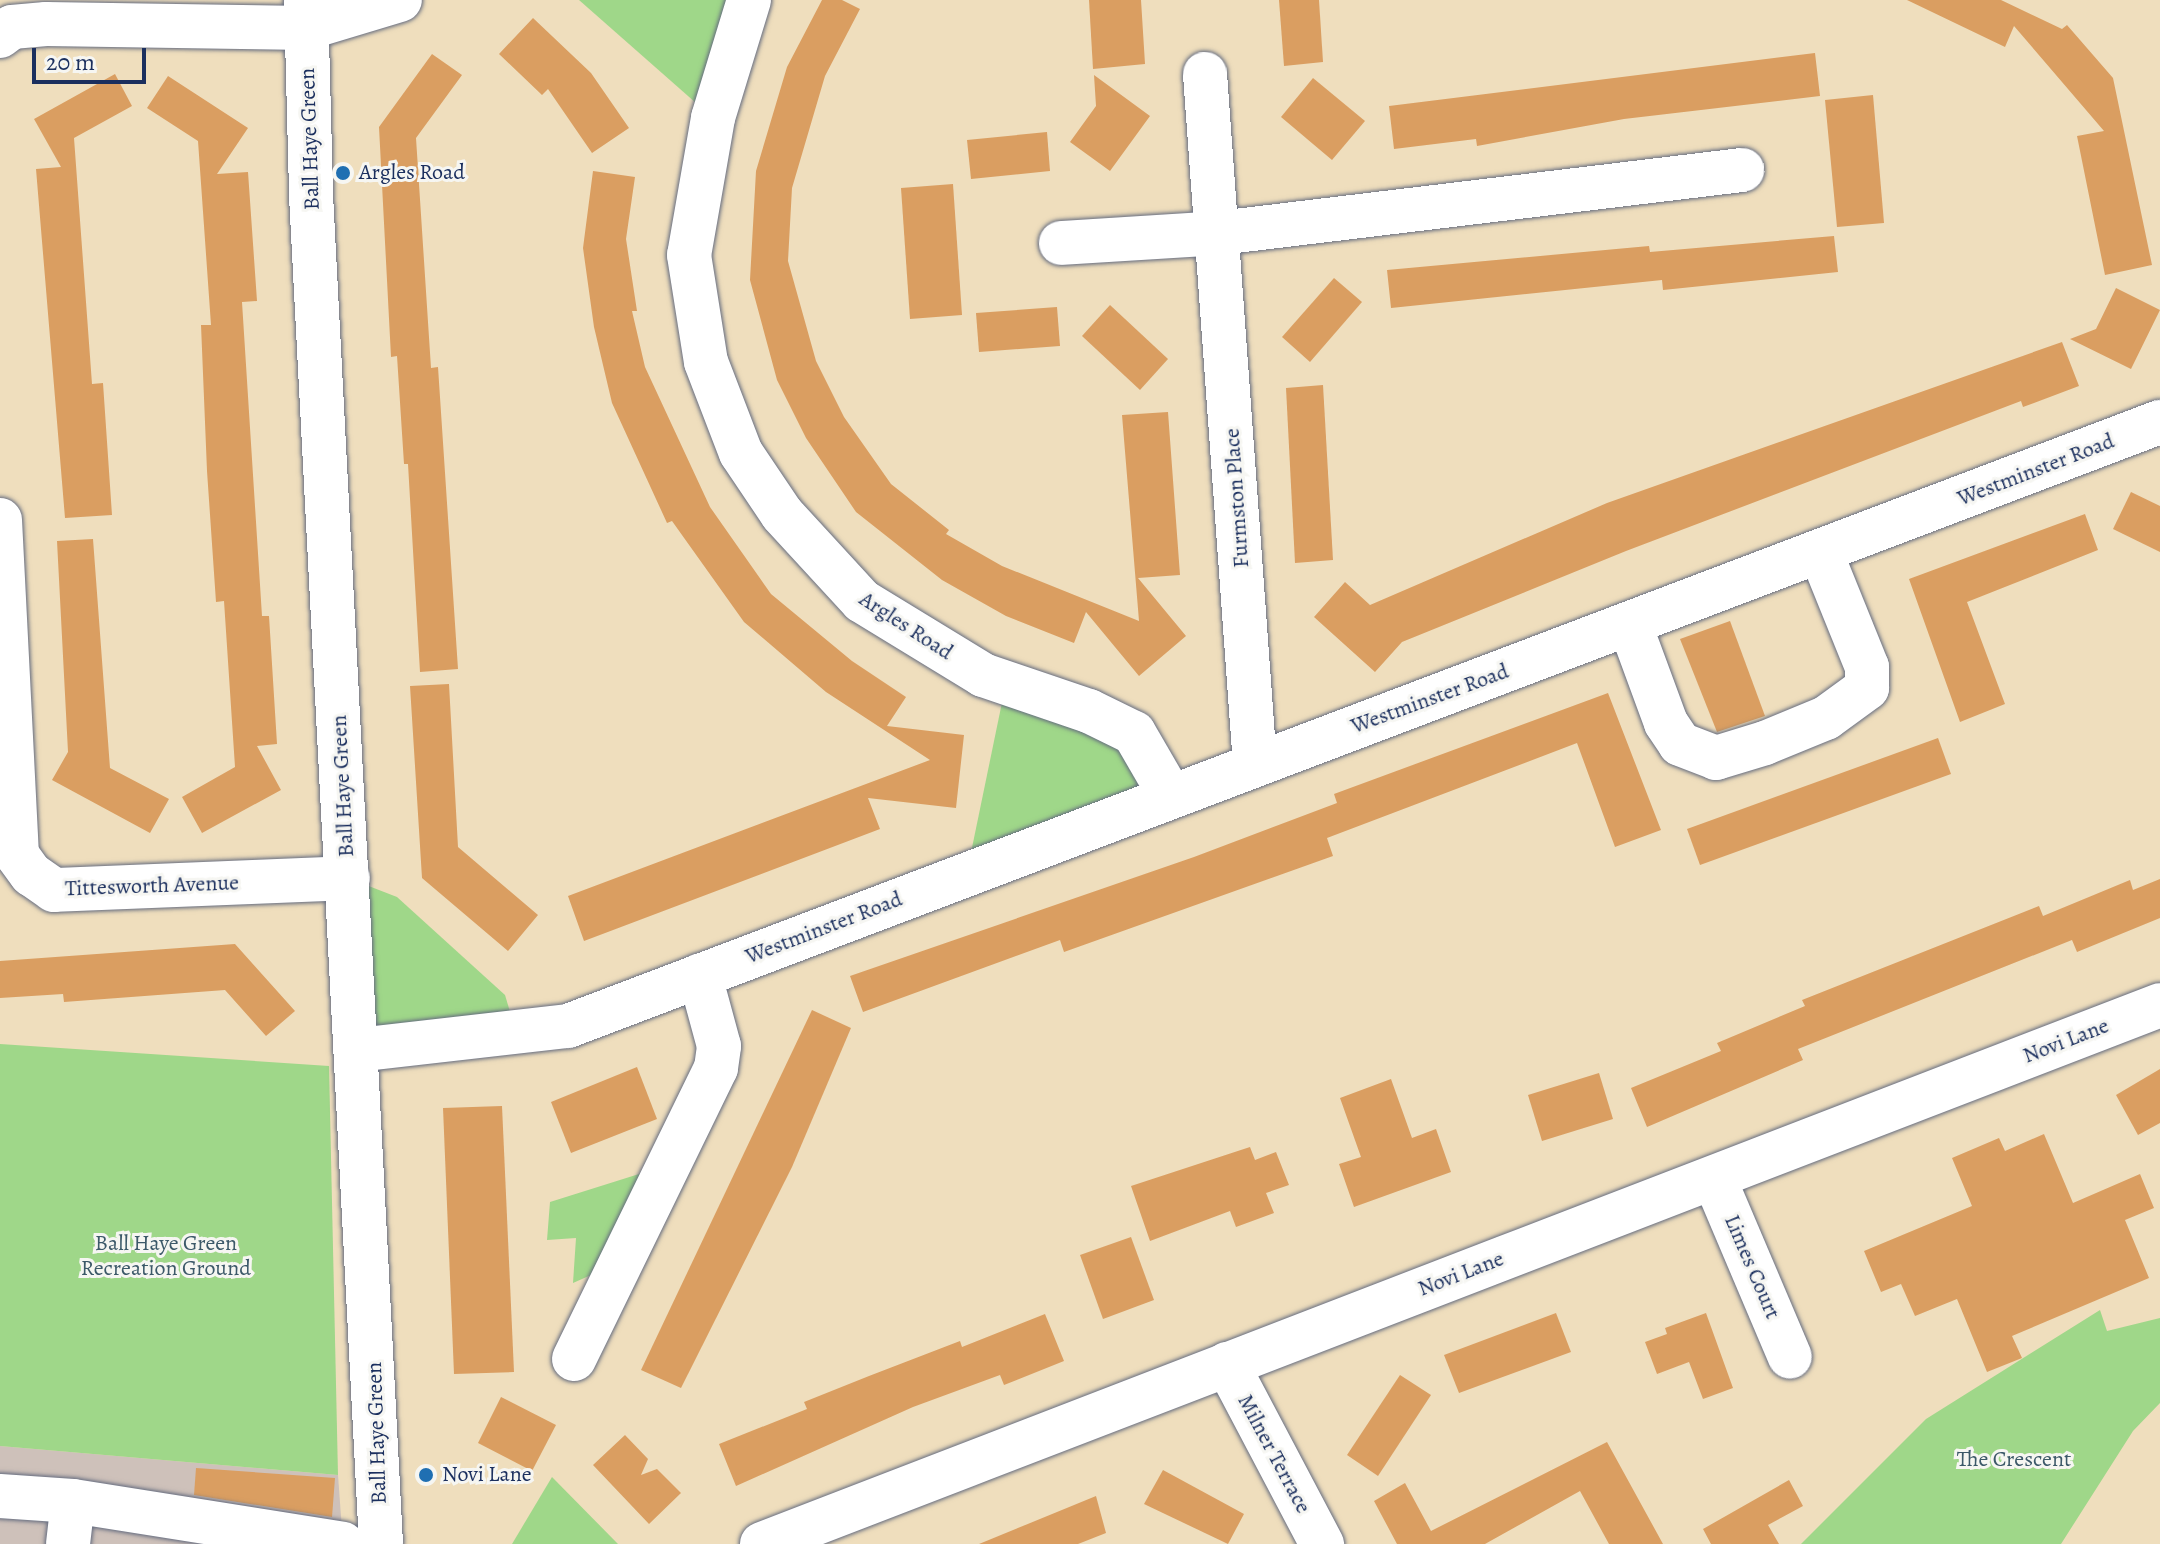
<!DOCTYPE html>
<style>
body{margin:0}
#map{position:relative;width:2160px;height:1544px;overflow:hidden;background:#efdebd;font-family:Alegreya,serif}
div>[style]{position:absolute}
.industrial>*{inset:0;background:#cec1ba}
.green>*{inset:0;background:#9fd789}
.building>*{inset:0;background:#da9e61}
.roads{filter:drop-shadow(0 0 2px #656c7f) drop-shadow(0 0 2px #656c7f)}
.minor>*{height:44px;margin:-22px;padding:0 22px;transform-origin:22px;border-radius:22px;background:#fff}
.dots>*{width:22px;height:22px;translate:-50% -50%;box-sizing:border-box;border:4px solid #f6f6f2;border-radius:50%}
span{translate:-50% -50%;white-space:nowrap;text-align:center;line-height:1.15;-webkit-text-stroke:6px #f6f6f2;paint-order:stroke}
.street-label{font-size:22px;color:#1b2f5e}
.poi-label{font-size:22px;color:#1b2f5e}
.left{translate:0 -50%;text-align:left}
.park-label{font-size:22px;color:#3c5969}
.scale{position:absolute;left:32px;top:48px;width:114px;height:36px;box-sizing:border-box;border:4px solid #1b2f5e;border-top:0;padding-left:10px;font-size:24px;line-height:28px;white-space:nowrap;color:#1b2f5e;-webkit-text-stroke:6px #f6f6f2;paint-order:stroke}
</style>
<div id="map">
<div class="industrial">
<i style="clip-path:polygon(0 1446px,338px 1475px,343px 1544px,0 1544px)"></i>
</div>
<div class="green">
<i style="clip-path:polygon(579px 0,728px 0,713px 118px)"></i>
<i style="clip-path:polygon(1006px 683px,1089px 711px,1170px 795px,967px 872px)"></i>
<i style="clip-path:polygon(348px 878px,397px 897px,505px 995px,516px 1032px,357px 1050px)"></i>
<i style="clip-path:polygon(0 1044px,329px 1066px,338px 1475px,0 1446px)"></i>
<i style="clip-path:polygon(674px 1163px,591px 1275px,573px 1283px,576px 1238px,547px 1240px,550px 1202px)"></i>
<i style="clip-path:polygon(2100px 1310px,2107px 1331px,2160px 1318px,2160px 1403px,2133px 1431px,2061px 1544px,1801px 1544px,1926px 1419px)"></i>
<i style="clip-path:polygon(552px 1477px,618px 1544px,512px 1544px)"></i>
</div>
<div class="building">
<i style="clip-path:polygon(822px 0,842px 0,860px 9px,825px 76px,792px 188px,788px 261px,816px 361px,844px 417px,891px 484px,949px 530px,946px 534px,1002px 566px,1139px 621px,1122px 415px,1168px 412px,1180px 575px,1138px 578px,1186px 636px,1139px 676px,1086px 612px,1074px 643px,1006px 616px,942px 580px,856px 512px,806px 438px,777px 380px,750px 280px,756px 171px,787px 67px)"></i>
<i style="clip-path:polygon(1089px 0,1141px 0,1145px 64px,1093px 69px)"></i>
<i style="clip-path:polygon(1279px 0,1319px 0,1323px 62px,1284px 66px)"></i>
<i style="clip-path:polygon(1907px 0,2001px 0,2062px 29px,2067px 25px,2113px 78px,2152px 265px,2105px 275px,2077px 136px,2104px 131px,2014px 26px,2005px 47px)"></i>
<i style="clip-path:polygon(533px 18px,591px 73px,629px 128px,592px 153px,548px 89px,542px 95px,499px 54px)"></i>
<i style="clip-path:polygon(1815px 53px,1820px 96px,1624px 119px,1477px 146px,1476px 139px,1394px 149px,1389px 106px)"></i>
<i style="clip-path:polygon(432px 54px,462px 75px,416px 138px,431px 368px,438px 367px,458px 669px,420px 672px,408px 464px,404px 464px,397px 356px,391px 357px,379px 127px)"></i>
<i style="clip-path:polygon(115px 74px,132px 106px,74px 138px,92px 384px,103px 383px,112px 515px,65px 518px,36px 169px,61px 167px,34px 119px)"></i>
<i style="clip-path:polygon(1094px 75px,1150px 116px,1110px 171px,1070px 142px,1096px 106px)"></i>
<i style="clip-path:polygon(168px 76px,248px 128px,217px 174px,248px 172px,257px 301px,242px 302px,262px 616px,269px 616px,277px 744px,257px 746px,281px 790px,202px 833px,182px 797px,235px 767px,224px 601px,216px 602px,207px 471px,201px 325px,211px 325px,198px 141px,147px 108px)"></i>
<i style="clip-path:polygon(1313px 78px,1365px 121px,1332px 160px,1281px 117px)"></i>
<i style="clip-path:polygon(1873px 95px,1884px 223px,1837px 227px,1825px 100px)"></i>
<i style="clip-path:polygon(1047px 132px,1050px 171px,971px 179px,967px 140px)"></i>
<i style="clip-path:polygon(593px 171px,635px 177px,626px 239px,637px 311px,632px 311px,645px 367px,710px 507px,771px 594px,852px 661px,906px 697px,887px 726px,964px 735px,956px 808px,868px 798px,880px 829px,584px 941px,568px 896px,930px 760px,826px 692px,744px 622px,672px 521px,667px 523px,612px 403px,594px 327px,583px 248px)"></i>
<i style="clip-path:polygon(953px 184px,962px 315px,910px 319px,901px 188px)"></i>
<i style="clip-path:polygon(1834px 236px,1838px 272px,1663px 290px,1662px 280px,1391px 308px,1387px 270px,1649px 246px,1650px 252px)"></i>
<i style="clip-path:polygon(1334px 278px,1362px 302px,1310px 362px,1282px 337px)"></i>
<i style="clip-path:polygon(2116px 288px,2160px 310px,2131px 369px,2070px 339px,2096px 329px)"></i>
<i style="clip-path:polygon(1110px 305px,1168px 359px,1140px 390px,1082px 336px)"></i>
<i style="clip-path:polygon(1057px 307px,1060px 346px,979px 352px,976px 313px)"></i>
<i style="clip-path:polygon(2062px 342px,2079px 386px,2023px 407px,2021px 401px,1626px 551px,1402px 642px,1375px 672px,1314px 617px,1345px 582px,1370px 605px,1607px 503px)"></i>
<i style="clip-path:polygon(1323px 385px,1333px 560px,1295px 563px,1286px 388px)"></i>
<i style="clip-path:polygon(2131px 492px,2160px 506px,2160px 552px,2113px 529px)"></i>
<i style="clip-path:polygon(2085px 514px,2098px 550px,1967px 602px,2005px 704px,1960px 722px,1909px 579px)"></i>
<i style="clip-path:polygon(93px 539px,110px 768px,169px 799px,150px 833px,52px 780px,68px 752px,57px 541px)"></i>
<i style="clip-path:polygon(1730px 621px,1765px 716px,1717px 732px,1680px 639px)"></i>
<i style="clip-path:polygon(449px 684px,458px 847px,538px 915px,508px 951px,422px 878px,410px 686px)"></i>
<i style="clip-path:polygon(1608px 693px,1661px 830px,1615px 847px,1577px 743px,1327px 838px,1333px 856px,1064px 952px,1060px 940px,863px 1012px,850px 976px,1194px 857px,1337px 803px,1334px 794px)"></i>
<i style="clip-path:polygon(1938px 738px,1951px 774px,1700px 865px,1687px 829px)"></i>
<i style="clip-path:polygon(2160px 879px,2160px 918px,2077px 952px,2072px 940px,1798px 1049px,1803px 1060px,1647px 1127px,1631px 1088px,1721px 1051px,1717px 1043px,1805px 1006px,1802px 1000px,2039px 906px,2043px 916px,2130px 880px,2133px 890px)"></i>
<i style="clip-path:polygon(235px 944px,295px 1011px,266px 1036px,225px 990px,64px 1002px,63px 994px,0 998px,0 961px)"></i>
<i style="clip-path:polygon(812px 1010px,851px 1028px,792px 1167px,681px 1388px,641px 1370px)"></i>
<i style="clip-path:polygon(637px 1067px,657px 1119px,571px 1153px,551px 1102px)"></i>
<i style="clip-path:polygon(2160px 1069px,2160px 1123px,2138px 1135px,2116px 1095px)"></i>
<i style="clip-path:polygon(1599px 1073px,1613px 1119px,1542px 1141px,1528px 1095px)"></i>
<i style="clip-path:polygon(1391px 1079px,1412px 1138px,1436px 1129px,1451px 1172px,1354px 1207px,1339px 1164px,1361px 1157px,1340px 1098px)"></i>
<i style="clip-path:polygon(502px 1106px,514px 1372px,454px 1374px,443px 1108px)"></i>
<i style="clip-path:polygon(2044px 1134px,2073px 1203px,2140px 1174px,2154px 1208px,2125px 1220px,2149px 1278px,2012px 1336px,2022px 1358px,1987px 1372px,1957px 1299px,1915px 1316px,1901px 1284px,1881px 1292px,1864px 1251px,1972px 1206px,1952px 1158px,1999px 1138px,2005px 1151px)"></i>
<i style="clip-path:polygon(1250px 1147px,1255px 1160px,1276px 1152px,1289px 1185px,1266px 1193px,1274px 1213px,1236px 1227px,1230px 1211px,1150px 1241px,1131px 1186px)"></i>
<i style="clip-path:polygon(1131px 1237px,1154px 1300px,1103px 1319px,1080px 1255px)"></i>
<i style="clip-path:polygon(1556px 1313px,1571px 1352px,1459px 1393px,1444px 1355px)"></i>
<i style="clip-path:polygon(1706px 1313px,1733px 1388px,1703px 1399px,1689px 1362px,1657px 1374px,1645px 1342px,1667px 1334px,1665px 1328px)"></i>
<i style="clip-path:polygon(1045px 1314px,1064px 1361px,1004px 1385px,1000px 1375px,913px 1407px,736px 1486px,719px 1444px,807px 1409px,804px 1402px,869px 1376px,960px 1341px,962px 1347px)"></i>
<i style="clip-path:polygon(1400px 1375px,1431px 1395px,1378px 1476px,1347px 1455px)"></i>
<i style="clip-path:polygon(501px 1397px,556px 1425px,532px 1471px,478px 1443px)"></i>
<i style="clip-path:polygon(625px 1435px,648px 1459px,641px 1475px,657px 1469px,681px 1493px,649px 1524px,593px 1465px)"></i>
<i style="clip-path:polygon(1607px 1442px,1663px 1544px,1609px 1544px,1580px 1491px,1485px 1544px,1397px 1544px,1374px 1501px,1405px 1483px,1431px 1531px)"></i>
<i style="clip-path:polygon(196px 1468px,335px 1478px,332px 1517px,194px 1495px)"></i>
<i style="clip-path:polygon(1163px 1470px,1244px 1514px,1228px 1544px,1144px 1504px)"></i>
<i style="clip-path:polygon(1789px 1480px,1803px 1506px,1768px 1525px,1779px 1544px,1711px 1544px,1703px 1529px)"></i>
<i style="clip-path:polygon(1096px 1496px,1106px 1533px,1078px 1544px,979px 1544px)"></i>
</div>
<div class="roads">
<div class="minor">
<i style="left:306px;top:0;width:195px;rotate:88.5deg"></i>
<i style="left:311px;top:195px;width:1351px;rotate:87.03deg"></i>
<i style="left:749px;top:0;width:123px;rotate:107deg"></i>
<i style="left:713px;top:118px;width:139px;rotate:99.9deg"></i>
<i style="left:689px;top:255px;width:108px;rotate:81deg"></i>
<i style="left:706px;top:362px;width:97px;rotate:69deg"></i>
<i style="left:741px;top:453px;width:73px;rotate:56.1deg"></i>
<i style="left:782px;top:514px;width:118px;rotate:47.4deg"></i>
<i style="left:862px;top:601px;width:142px;rotate:31.4deg"></i>
<i style="left:983px;top:675px;width:112px;rotate:18.8deg"></i>
<i style="left:1089px;top:711px;width:50px;rotate:26.1deg"></i>
<i style="left:1134px;top:733px;width:72px;rotate:59.9deg"></i>
<i style="left:0;top:36px;width:15px;rotate:-37deg"></i>
<i style="left:12px;top:27px;width:34px;rotate:-5deg"></i>
<i style="left:46px;top:24px;width:261px;rotate:0.9deg"></i>
<i style="left:307px;top:28px;width:97px;rotate:-16.8deg"></i>
<i style="left:1205px;top:74px;width:692px;rotate:85.86deg"></i>
<i style="left:1061px;top:243px;width:158px;rotate:-3.6deg"></i>
<i style="left:1219px;top:233px;width:527px;rotate:-6.87deg"></i>
<i style="left:0;top:520px;width:335px;rotate:87.1deg"></i>
<i style="left:17px;top:855px;width:24px;rotate:54deg"></i>
<i style="left:31px;top:874px;width:28px;rotate:35deg"></i>
<i style="left:54px;top:890px;width:294px;rotate:-2.3deg"></i>
<i style="left:1630px;top:625px;width:104px;rotate:69.8deg"></i>
<i style="left:1666px;top:723px;width:25px;rotate:56deg"></i>
<i style="left:1680px;top:744px;width:39px;rotate:21deg"></i>
<i style="left:1716px;top:758px;width:51px;rotate:-17deg"></i>
<i style="left:1765px;top:743px;width:66px;rotate:-22.3deg"></i>
<i style="left:1826px;top:718px;width:51px;rotate:-36.2deg"></i>
<i style="left:1867px;top:688px;width:21px;rotate:-90deg"></i>
<i style="left:1867px;top:667px;width:123px;rotate:-112deg"></i>
<i style="left:357px;top:1050px;width:212px;rotate:-6.5deg"></i>
<i style="left:568px;top:1026px;width:1703px;rotate:-20.78deg"></i>
<i style="left:1714px;top:1178px;width:194px;rotate:67deg"></i>
<i style="left:574px;top:1359px;width:324px;rotate:-64deg"></i>
<i style="left:716px;top:1068px;width:22px;rotate:-82deg"></i>
<i style="left:719px;top:1046px;width:73px;rotate:-105.2deg"></i>
<i style="left:1227px;top:1364px;width:204px;rotate:62.2deg"></i>
<i style="left:0;top:1496px;width:73px;rotate:3.9deg"></i>
<i style="left:68px;top:1544px;width:43px;rotate:-83.4deg"></i>
<i style="left:73px;top:1501px;width:273px;rotate:9deg"></i>
<i style="left:762px;top:1544px;width:1498px;rotate:-21.08deg"></i>
</div>
</div>
<div class="dots">
<i style="left:343px;top:173px;background:#1f6fb2"></i>
<i style="left:426px;top:1475px;background:#1f6fb2"></i>
</div>
<div class="street-label">
<span style="left:310px;top:139px;rotate:-92deg">Ball Haye Green</span>
<span style="left:2036px;top:470px;rotate:-21deg">Westminster Road</span>
<span style="left:1237px;top:498px;rotate:-94deg">Furmston Place</span>
<span style="left:906px;top:626px;rotate:33deg">Argles Road</span>
<span style="left:1430px;top:699px;rotate:-20deg">Westminster Road</span>
<span style="left:343px;top:786px;rotate:-93deg">Ball Haye Green</span>
<span style="left:152px;top:886px;rotate:-2deg">Tittesworth Avenue</span>
<span style="left:824px;top:928px;rotate:-21deg">Westminster Road</span>
<span style="left:2066px;top:1041px;rotate:-21deg">Novi Lane</span>
<span style="left:1752px;top:1267px;rotate:67deg">Limes Court</span>
<span style="left:1461px;top:1274px;rotate:-21deg">Novi Lane</span>
<span style="left:377px;top:1433px;rotate:-92deg">Ball Haye Green</span>
<span style="left:1274px;top:1454px;rotate:62deg">Milner Terrace</span>
</div>
<div class="poi-label">
<span class="left" style="left:359px;top:173px">Argles Road</span>
<span class="left" style="left:442px;top:1475px">Novi Lane</span>
</div>
<div class="park-label">
<span style="left:166px;top:1256px">Ball Haye Green<br>Recreation Ground</span>
<span style="left:2014px;top:1460px">The Crescent</span>
</div>
<div class="scale">20 m</div>
</div>
